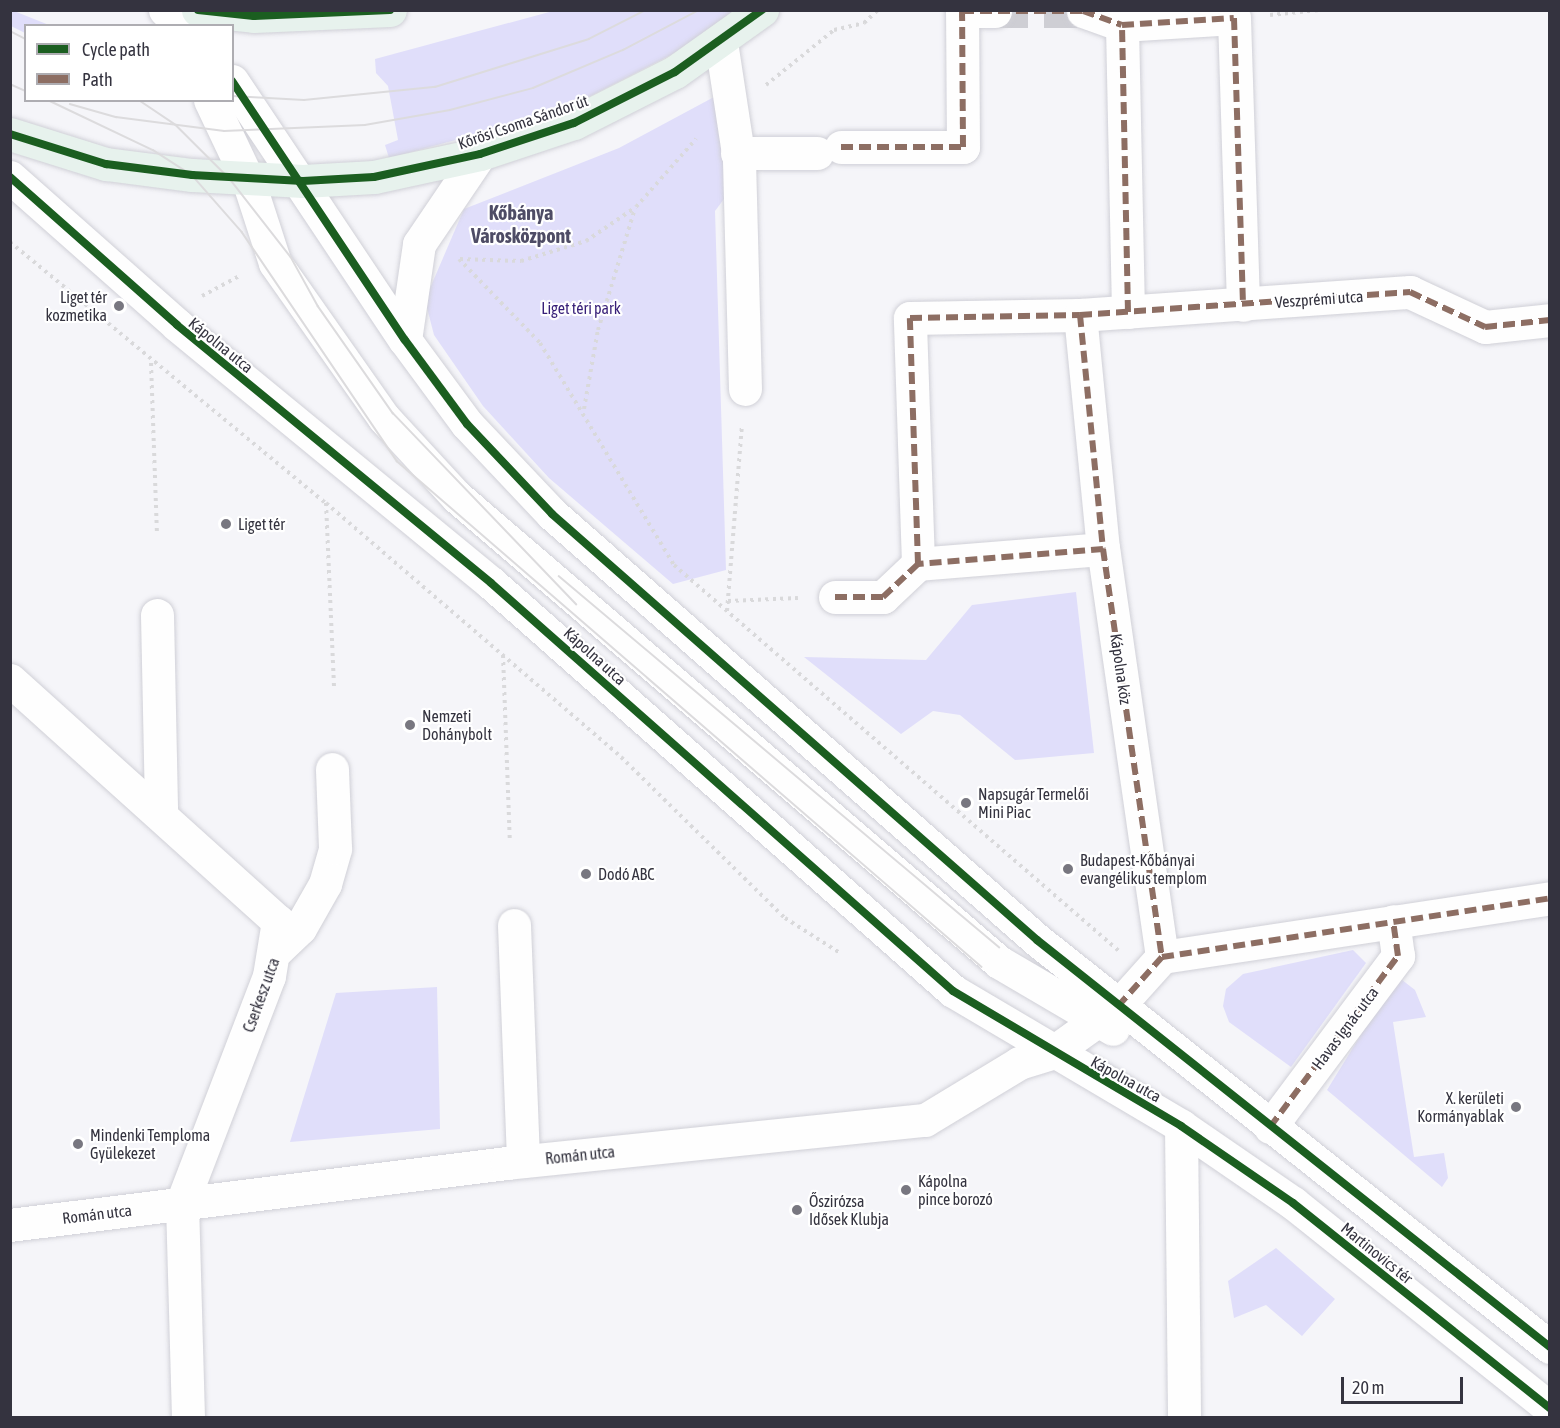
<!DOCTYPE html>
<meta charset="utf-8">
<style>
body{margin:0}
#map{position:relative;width:1560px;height:1428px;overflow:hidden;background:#f5f5f9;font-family:"Asap Condensed",sans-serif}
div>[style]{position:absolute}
.green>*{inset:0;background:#e0defa}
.minor-tunnel>*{height:33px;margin-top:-16.5px;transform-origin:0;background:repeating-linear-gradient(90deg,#ceced4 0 33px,transparent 0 49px)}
.path>*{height:4px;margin-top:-2px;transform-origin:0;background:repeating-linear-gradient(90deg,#d9d9db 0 3px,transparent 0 7.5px)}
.roads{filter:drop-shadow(0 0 2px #d0d0d7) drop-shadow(0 0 2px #d0d0d7)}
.minor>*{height:33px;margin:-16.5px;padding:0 16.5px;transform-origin:16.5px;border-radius:16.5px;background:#fefefe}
.major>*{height:33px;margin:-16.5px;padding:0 16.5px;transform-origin:16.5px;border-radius:16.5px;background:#e7f2ed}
.tram>*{height:1.5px;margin:-0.75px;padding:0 0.75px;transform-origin:0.75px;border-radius:0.75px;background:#dcdbdd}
.quiet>*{height:6px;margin-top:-3px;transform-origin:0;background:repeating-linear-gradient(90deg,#8d6e63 0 12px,transparent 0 18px)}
.cycleway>*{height:8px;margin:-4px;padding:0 4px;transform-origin:4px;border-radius:4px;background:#1b5e20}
.dots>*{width:16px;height:16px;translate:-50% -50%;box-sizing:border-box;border:3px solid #fff;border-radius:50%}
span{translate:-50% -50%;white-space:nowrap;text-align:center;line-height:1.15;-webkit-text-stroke:4.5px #fff;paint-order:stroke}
.street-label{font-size:16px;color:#34333f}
.poi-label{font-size:16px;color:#34333f}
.right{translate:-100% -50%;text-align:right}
.left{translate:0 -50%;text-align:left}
.park-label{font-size:16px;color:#371f78}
.quarter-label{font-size:20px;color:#4e4c65;font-weight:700}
.frame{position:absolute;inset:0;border:12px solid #34333f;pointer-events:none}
.legend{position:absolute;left:24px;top:24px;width:210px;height:78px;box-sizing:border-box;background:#fff;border:2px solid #aeadb2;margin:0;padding:8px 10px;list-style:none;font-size:18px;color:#34333f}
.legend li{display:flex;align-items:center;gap:12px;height:30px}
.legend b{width:30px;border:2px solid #aeadb2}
.scale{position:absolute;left:1341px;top:1377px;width:122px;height:27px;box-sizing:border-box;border:3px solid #34333f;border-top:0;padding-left:8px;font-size:18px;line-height:21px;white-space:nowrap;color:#34333f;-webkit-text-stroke:4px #fff;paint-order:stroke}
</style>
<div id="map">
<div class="green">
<i style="clip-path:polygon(11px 10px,14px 11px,49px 25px,26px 26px,25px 33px,11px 26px)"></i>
<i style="clip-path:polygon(553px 11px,740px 11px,702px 39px,559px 112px,389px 158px,385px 145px,398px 140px,388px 86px,376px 73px,375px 59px)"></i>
<i style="clip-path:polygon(714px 97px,724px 106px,724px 199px,715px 211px,726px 570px,673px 584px,549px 478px,483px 406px,434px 335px,425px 300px,464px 209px,619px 148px)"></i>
<i style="clip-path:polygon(1076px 592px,1094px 753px,1015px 760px,960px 715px,933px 711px,901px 734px,804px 657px,926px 660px,972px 605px)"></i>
<i style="clip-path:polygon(1353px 950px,1366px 963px,1291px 1067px,1229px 1022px,1223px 1006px,1226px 989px,1243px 974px)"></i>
<i style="clip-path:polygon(1397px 976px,1415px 990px,1426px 1017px,1393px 1022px,1414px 1157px,1444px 1153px,1448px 1178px,1442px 1187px,1327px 1090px)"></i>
<i style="clip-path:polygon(437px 987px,440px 1129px,290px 1142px,336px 993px)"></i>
<i style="clip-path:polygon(1276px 1248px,1335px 1299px,1302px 1336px,1266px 1305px,1234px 1318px,1228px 1281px)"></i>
</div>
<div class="minor-tunnel">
<i style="left:995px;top:11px;width:88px"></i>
</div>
<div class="path">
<i style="left:1270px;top:15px;width:50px;rotate:-5.7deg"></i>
<i style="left:766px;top:85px;width:87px;rotate:-39deg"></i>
<i style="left:834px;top:30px;width:31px;rotate:-13deg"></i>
<i style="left:864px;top:23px;width:19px;rotate:-43deg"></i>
<i style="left:10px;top:242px;width:410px;rotate:39.6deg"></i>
<i style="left:326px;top:503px;width:186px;rotate:87.5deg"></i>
<i style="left:459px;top:259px;width:117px;rotate:46deg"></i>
<i style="left:540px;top:343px;width:259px;rotate:58.9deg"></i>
<i style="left:674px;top:565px;width:589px;rotate:40.94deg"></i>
<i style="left:460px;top:259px;width:61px;rotate:1.9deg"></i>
<i style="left:521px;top:261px;width:68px;rotate:-17.1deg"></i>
<i style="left:586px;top:241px;width:60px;rotate:-34.2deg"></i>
<i style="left:636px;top:207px;width:91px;rotate:-48.6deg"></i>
<i style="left:202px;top:296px;width:44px;rotate:-28.3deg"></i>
<i style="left:151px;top:363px;width:172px;rotate:88deg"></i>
<i style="left:584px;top:409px;width:80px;rotate:-80deg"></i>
<i style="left:598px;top:330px;width:127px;rotate:-73.1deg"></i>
<i style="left:326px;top:503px;width:389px;rotate:40.7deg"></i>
<i style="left:621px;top:757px;width:230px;rotate:44.5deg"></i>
<i style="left:785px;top:918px;width:65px;rotate:32.5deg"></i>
<i style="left:728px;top:601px;width:70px;rotate:-2.5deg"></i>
<i style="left:727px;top:611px;width:187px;rotate:-85.4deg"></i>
<i style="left:503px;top:655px;width:187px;rotate:87.9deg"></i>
</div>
<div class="roads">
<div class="minor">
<i style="left:165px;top:10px;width:26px;rotate:37deg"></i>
<i style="left:1083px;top:11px;width:41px;rotate:19.7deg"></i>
<i style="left:721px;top:42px;width:119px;rotate:81.3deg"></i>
<i style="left:739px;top:160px;width:229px;rotate:88.5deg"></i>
<i style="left:232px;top:81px;width:311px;rotate:56.3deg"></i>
<i style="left:405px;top:340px;width:104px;rotate:53.6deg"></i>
<i style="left:467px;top:424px;width:124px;rotate:46.6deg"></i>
<i style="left:552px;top:514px;width:646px;rotate:41.29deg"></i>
<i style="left:1037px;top:940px;width:655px;rotate:38.43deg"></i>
<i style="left:210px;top:100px;width:89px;rotate:64.6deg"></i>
<i style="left:248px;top:180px;width:87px;rotate:72deg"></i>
<i style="left:275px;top:263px;width:189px;rotate:54.9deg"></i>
<i style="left:384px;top:418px;width:108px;rotate:47.3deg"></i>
<i style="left:457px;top:497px;width:714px;rotate:40.63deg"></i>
<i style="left:999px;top:962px;width:132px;rotate:30.4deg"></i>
<i style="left:841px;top:147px;width:122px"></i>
<i style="left:963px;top:147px;width:136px;rotate:-90.4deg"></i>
<i style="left:962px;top:11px;width:33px"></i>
<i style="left:737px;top:153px;width:80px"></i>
<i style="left:10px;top:177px;width:223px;rotate:41.5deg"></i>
<i style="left:177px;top:325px;width:406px;rotate:39.4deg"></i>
<i style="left:491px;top:583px;width:616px;rotate:41.45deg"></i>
<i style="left:953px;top:991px;width:265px;rotate:30.6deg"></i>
<i style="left:1181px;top:1126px;width:136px;rotate:34.5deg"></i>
<i style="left:1293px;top:1203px;width:329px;rotate:38.6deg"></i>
<i style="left:1128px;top:312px;width:287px;rotate:-91.2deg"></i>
<i style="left:1122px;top:25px;width:112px;rotate:-3.6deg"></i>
<i style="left:1234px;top:18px;width:287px;rotate:88.2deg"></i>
<i style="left:405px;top:340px;width:97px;rotate:-81.7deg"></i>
<i style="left:419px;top:244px;width:109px;rotate:-55.9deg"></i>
<i style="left:1103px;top:549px;width:186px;rotate:175.4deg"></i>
<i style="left:918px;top:564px;width:246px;rotate:-91.9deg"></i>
<i style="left:910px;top:318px;width:170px;rotate:-1deg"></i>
<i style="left:1080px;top:315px;width:331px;rotate:-4deg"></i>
<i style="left:1410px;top:292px;width:83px;rotate:25deg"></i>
<i style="left:1485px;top:327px;width:65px;rotate:-6.1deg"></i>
<i style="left:835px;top:597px;width:48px"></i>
<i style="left:883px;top:597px;width:48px;rotate:-43.3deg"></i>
<i style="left:157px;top:615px;width:199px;rotate:88.8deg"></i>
<i style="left:10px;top:680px;width:360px;rotate:42deg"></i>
<i style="left:278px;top:921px;width:56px;rotate:99.3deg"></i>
<i style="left:269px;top:976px;width:243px;rotate:111deg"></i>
<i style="left:182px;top:1203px;width:215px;rotate:88.4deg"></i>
<i style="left:514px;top:925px;width:236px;rotate:87.8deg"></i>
<i style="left:277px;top:950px;width:32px;rotate:-44deg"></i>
<i style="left:300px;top:928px;width:51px;rotate:-60.4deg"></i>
<i style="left:325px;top:884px;width:37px;rotate:-74deg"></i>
<i style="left:335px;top:848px;width:79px;rotate:-92.2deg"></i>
<i style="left:1162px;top:957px;width:392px;rotate:-8.6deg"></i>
<i style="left:1181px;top:1126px;width:292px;rotate:89.4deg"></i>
<i style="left:1270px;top:1127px;width:214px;rotate:-53.2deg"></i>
<i style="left:1398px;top:956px;width:35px;rotate:-98deg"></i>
<i style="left:10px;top:1225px;width:501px;rotate:-7.11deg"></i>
<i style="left:507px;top:1163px;width:420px;rotate:-5.9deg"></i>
<i style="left:925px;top:1120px;width:110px;rotate:-31.2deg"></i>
<i style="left:1019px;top:1063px;width:34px;rotate:-17deg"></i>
<i style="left:1052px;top:1053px;width:82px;rotate:-35.6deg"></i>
<i style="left:1119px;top:1005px;width:64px;rotate:-48.1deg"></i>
<i style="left:1162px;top:957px;width:412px;rotate:-98.2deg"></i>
<i style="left:1103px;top:549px;width:235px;rotate:-95.6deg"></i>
</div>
<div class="major">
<i style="left:198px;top:10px;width:56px;rotate:6.1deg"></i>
<i style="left:254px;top:16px;width:136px;rotate:-2.5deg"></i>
<i style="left:10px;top:134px;width:101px;rotate:17.4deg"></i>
<i style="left:106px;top:164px;width:87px;rotate:7.3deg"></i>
<i style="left:192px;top:175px;width:111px;rotate:3.1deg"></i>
<i style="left:303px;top:181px;width:71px;rotate:-3.2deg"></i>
<i style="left:374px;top:177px;width:108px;rotate:-12.2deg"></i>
<i style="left:480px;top:154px;width:99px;rotate:-18.3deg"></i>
<i style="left:574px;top:123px;width:113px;rotate:-26.8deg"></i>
<i style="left:675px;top:72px;width:107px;rotate:-35.5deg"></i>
</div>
</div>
<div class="tram">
<i style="left:10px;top:31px;width:18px;rotate:27deg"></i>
<i style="left:10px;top:84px;width:17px;rotate:24deg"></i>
<i style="left:232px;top:96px;width:72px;rotate:3.2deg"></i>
<i style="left:304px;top:100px;width:132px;rotate:-5.7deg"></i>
<i style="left:435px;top:87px;width:161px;rotate:-17.3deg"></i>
<i style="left:589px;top:39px;width:64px;rotate:-27deg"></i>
<i style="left:48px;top:100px;width:116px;rotate:25.5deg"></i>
<i style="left:153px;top:150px;width:46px;rotate:32.7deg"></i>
<i style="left:192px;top:175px;width:76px;rotate:48.7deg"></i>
<i style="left:242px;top:232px;width:277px;rotate:55.9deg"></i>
<i style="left:397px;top:461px;width:773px;rotate:40.86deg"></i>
<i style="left:139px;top:100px;width:45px;rotate:34deg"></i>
<i style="left:176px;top:125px;width:76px;rotate:45deg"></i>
<i style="left:230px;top:179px;width:99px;rotate:52deg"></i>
<i style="left:291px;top:257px;width:56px;rotate:61.1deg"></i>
<i style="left:318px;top:306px;width:131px;rotate:55deg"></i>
<i style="left:393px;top:413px;width:265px;rotate:46.2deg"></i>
<i style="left:70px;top:104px;width:48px;rotate:15.8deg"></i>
<i style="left:116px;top:117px;width:109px;rotate:7.4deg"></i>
<i style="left:224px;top:131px;width:141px;rotate:-2.4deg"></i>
<i style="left:365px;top:125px;width:86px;rotate:-10deg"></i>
<i style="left:450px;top:110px;width:86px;rotate:-14.8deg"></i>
<i style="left:533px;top:88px;width:98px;rotate:-22.9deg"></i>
<i style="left:623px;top:50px;width:86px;rotate:-27.8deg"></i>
<i style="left:559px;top:576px;width:576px;rotate:40.14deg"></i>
</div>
<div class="quiet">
<i style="left:841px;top:147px;width:122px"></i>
<i style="left:963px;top:147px;width:136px;rotate:-90.4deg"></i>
<i style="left:962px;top:11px;width:121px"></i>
<i style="left:1083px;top:11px;width:41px;rotate:19.7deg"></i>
<i style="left:1128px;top:312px;width:287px;rotate:-91.2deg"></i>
<i style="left:1122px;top:25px;width:112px;rotate:-3.6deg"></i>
<i style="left:1234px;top:18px;width:287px;rotate:88.2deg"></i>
<i style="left:1080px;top:315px;width:235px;rotate:84.4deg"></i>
<i style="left:1103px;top:549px;width:412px;rotate:81.8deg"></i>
<i style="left:1162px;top:957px;width:64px;rotate:131.9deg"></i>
<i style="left:1103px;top:549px;width:186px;rotate:175.4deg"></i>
<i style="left:918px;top:564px;width:246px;rotate:-91.9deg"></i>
<i style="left:910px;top:318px;width:170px;rotate:-1deg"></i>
<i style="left:1080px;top:315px;width:331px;rotate:-4deg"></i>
<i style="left:1410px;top:292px;width:83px;rotate:25deg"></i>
<i style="left:1485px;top:327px;width:65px;rotate:-6.1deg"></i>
<i style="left:835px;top:597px;width:48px"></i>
<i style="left:883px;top:597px;width:48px;rotate:-43.3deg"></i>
<i style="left:1162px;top:957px;width:392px;rotate:-8.6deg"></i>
<i style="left:1270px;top:1127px;width:214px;rotate:-53.2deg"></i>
<i style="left:1398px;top:956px;width:35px;rotate:-98deg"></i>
</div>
<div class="cycleway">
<i style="left:198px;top:10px;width:56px;rotate:6.1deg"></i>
<i style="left:254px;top:16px;width:136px;rotate:-2.5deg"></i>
<i style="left:232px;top:81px;width:311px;rotate:56.3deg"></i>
<i style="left:405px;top:340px;width:104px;rotate:53.6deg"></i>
<i style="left:467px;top:424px;width:124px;rotate:46.6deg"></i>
<i style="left:552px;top:514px;width:646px;rotate:41.29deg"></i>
<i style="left:1037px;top:940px;width:655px;rotate:38.43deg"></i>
<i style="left:10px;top:134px;width:101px;rotate:17.4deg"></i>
<i style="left:106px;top:164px;width:87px;rotate:7.3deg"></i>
<i style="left:192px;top:175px;width:111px;rotate:3.1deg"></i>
<i style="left:303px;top:181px;width:71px;rotate:-3.2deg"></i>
<i style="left:374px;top:177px;width:108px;rotate:-12.2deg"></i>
<i style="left:480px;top:154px;width:99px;rotate:-18.3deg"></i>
<i style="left:574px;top:123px;width:113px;rotate:-26.8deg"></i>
<i style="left:675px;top:72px;width:107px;rotate:-35.5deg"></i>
<i style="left:10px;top:177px;width:223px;rotate:41.5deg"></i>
<i style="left:177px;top:325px;width:406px;rotate:39.4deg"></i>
<i style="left:491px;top:583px;width:616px;rotate:41.45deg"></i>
<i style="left:953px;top:991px;width:265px;rotate:30.6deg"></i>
<i style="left:1181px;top:1126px;width:136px;rotate:34.5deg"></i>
<i style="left:1293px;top:1203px;width:329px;rotate:38.6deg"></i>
</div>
<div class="dots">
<i style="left:119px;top:306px;background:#787780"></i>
<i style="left:226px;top:524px;background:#787780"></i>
<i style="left:410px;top:725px;background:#787780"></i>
<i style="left:966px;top:803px;background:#787780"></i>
<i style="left:1068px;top:869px;background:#787780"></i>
<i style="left:586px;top:874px;background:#787780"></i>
<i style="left:1516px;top:1107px;background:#787780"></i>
<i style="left:78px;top:1144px;background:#787780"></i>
<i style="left:906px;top:1190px;background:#787780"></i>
<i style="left:797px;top:1210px;background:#787780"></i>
</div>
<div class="street-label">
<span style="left:523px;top:122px;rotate:-19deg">Kőrösi Csoma Sándor út</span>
<span style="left:1319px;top:299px;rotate:-4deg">Veszprémi utca</span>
<span style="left:221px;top:345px;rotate:39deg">Kápolna utca</span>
<span style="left:595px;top:656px;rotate:42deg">Kápolna utca</span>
<span style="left:1121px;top:669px;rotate:82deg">Kápolna köz</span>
<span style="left:261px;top:995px;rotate:-70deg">Cserkesz utca</span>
<span style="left:1345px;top:1028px;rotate:-53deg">Havas Ignác utca</span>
<span style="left:1126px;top:1079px;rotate:29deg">Kápolna utca</span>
<span style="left:580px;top:1155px;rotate:-6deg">Román utca</span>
<span style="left:97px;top:1214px;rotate:-7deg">Román utca</span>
<span style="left:1377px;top:1253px;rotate:39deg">Martinovics tér</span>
</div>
<div class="poi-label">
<span class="right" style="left:107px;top:306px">Liget tér<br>kozmetika</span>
<span class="left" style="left:238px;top:524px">Liget tér</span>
<span class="left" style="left:422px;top:725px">Nemzeti<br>Dohánybolt</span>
<span class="left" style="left:978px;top:803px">Napsugár Termelői<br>Mini Piac</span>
<span class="left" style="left:1080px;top:869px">Budapest-Kőbányai<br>evangélikus templom</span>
<span class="left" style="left:598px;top:874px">Dodó ABC</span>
<span class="right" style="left:1504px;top:1107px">X. kerületi<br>Kormányablak</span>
<span class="left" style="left:90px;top:1144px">Mindenki Temploma<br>Gyülekezet</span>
<span class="left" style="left:918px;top:1190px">Kápolna<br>pince borozó</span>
<span class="left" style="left:809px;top:1210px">Őszirózsa<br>Idősek Klubja</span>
</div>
<div class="park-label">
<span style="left:581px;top:308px">Liget téri park</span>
</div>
<div class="quarter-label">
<span style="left:521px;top:224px">Kőbánya<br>Városközpont</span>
</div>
<div class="frame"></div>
<ul class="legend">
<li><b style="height:8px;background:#1b5e20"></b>Cycle path</li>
<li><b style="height:8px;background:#8d6e63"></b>Path</li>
</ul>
<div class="scale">20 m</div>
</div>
